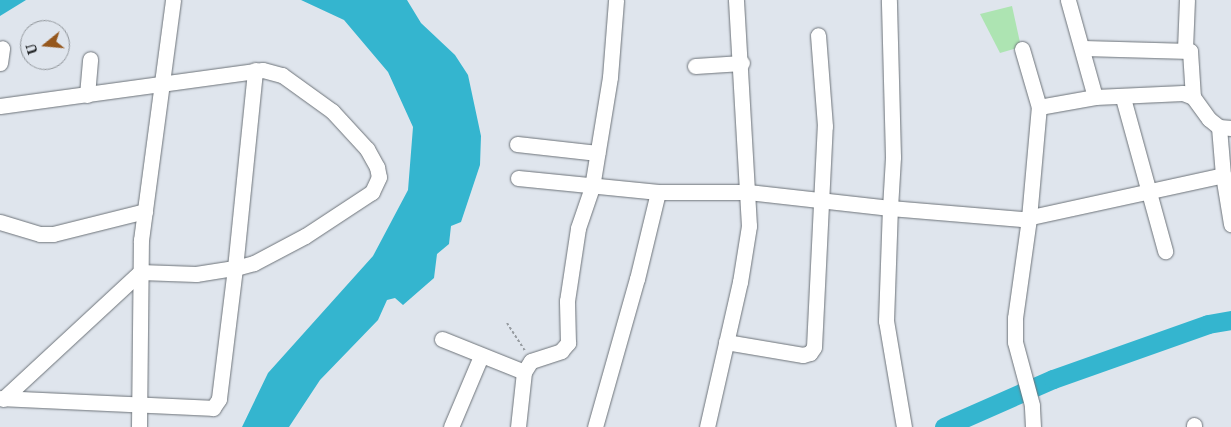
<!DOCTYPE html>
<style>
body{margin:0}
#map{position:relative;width:1231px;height:427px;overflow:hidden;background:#dfe5ed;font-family:"Noto Serif",serif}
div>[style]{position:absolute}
.green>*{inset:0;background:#ade4b2}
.water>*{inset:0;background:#34b5cf}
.river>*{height:19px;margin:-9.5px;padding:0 9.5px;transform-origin:9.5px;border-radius:9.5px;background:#34b5cf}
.path>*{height:2px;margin-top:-1px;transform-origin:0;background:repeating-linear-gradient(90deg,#979ca1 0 2.5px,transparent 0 5px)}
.roads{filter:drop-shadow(0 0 1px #6d7379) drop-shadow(0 0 1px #6d7379)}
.minor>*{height:15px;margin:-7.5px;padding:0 7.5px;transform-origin:7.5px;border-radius:7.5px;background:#fff}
span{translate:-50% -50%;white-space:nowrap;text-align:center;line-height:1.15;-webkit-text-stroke:5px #dfe5ed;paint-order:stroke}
.north{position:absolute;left:20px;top:20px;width:50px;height:50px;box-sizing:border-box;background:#dfe5ed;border:1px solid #90959a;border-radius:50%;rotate:253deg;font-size:14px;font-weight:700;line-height:20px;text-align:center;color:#1a1c1e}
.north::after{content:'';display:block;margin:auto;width:18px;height:22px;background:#95571c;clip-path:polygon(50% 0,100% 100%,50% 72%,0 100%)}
</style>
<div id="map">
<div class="green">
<i style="clip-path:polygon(1012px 6px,1021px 47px,1000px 53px,980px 14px)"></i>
</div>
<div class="water">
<i style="clip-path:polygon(0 0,26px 0,0 16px)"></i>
<i style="clip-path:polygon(301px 0,407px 0,421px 23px,455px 55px,468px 75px,481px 136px,480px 165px,461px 222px,451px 226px,449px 244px,437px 254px,434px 278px,403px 305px,395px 298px,387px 300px,378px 320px,320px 380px,289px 427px,242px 427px,268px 373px,373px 256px,408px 190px,413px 127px,388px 72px,344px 20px)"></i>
</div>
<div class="river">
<i style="left:944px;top:427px;width:119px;rotate:-23.8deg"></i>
<i style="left:1053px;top:379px;width:164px;rotate:-19.5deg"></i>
<i style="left:1208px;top:324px;width:23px;rotate:-10deg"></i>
</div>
<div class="path">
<i style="left:507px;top:323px;width:33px;rotate:57deg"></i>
</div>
<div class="roads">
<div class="minor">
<i style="left:1083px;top:48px;width:107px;rotate:1.6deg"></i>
<i style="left:1190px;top:51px;width:46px;rotate:86.3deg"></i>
<i style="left:1022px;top:49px;width:60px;rotate:73.7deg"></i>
<i style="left:1039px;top:107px;width:57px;rotate:-10.1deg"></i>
<i style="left:1095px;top:97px;width:101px;rotate:-105.6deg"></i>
<i style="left:1185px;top:49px;width:49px;rotate:-87.7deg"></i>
<i style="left:0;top:63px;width:15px;rotate:-82deg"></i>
<i style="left:695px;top:66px;width:47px;rotate:-3.7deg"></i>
<i style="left:87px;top:95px;width:36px;rotate:-85deg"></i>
<i style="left:1095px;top:97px;width:88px;rotate:-2.6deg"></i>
<i style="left:1183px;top:93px;width:11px;rotate:22deg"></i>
<i style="left:1193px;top:97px;width:27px;rotate:54deg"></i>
<i style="left:1209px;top:119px;width:13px;rotate:39deg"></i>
<i style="left:1219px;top:127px;width:12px;rotate:5deg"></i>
<i style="left:1123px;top:98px;width:159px;rotate:74.6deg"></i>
<i style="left:0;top:106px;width:265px;rotate:-7.8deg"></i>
<i style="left:263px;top:70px;width:20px;rotate:15deg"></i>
<i style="left:282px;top:75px;width:62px;rotate:35.8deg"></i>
<i style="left:332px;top:111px;width:52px;rotate:47.4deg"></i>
<i style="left:367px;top:149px;width:21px;rotate:61deg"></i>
<i style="left:377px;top:167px;width:10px;rotate:79deg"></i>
<i style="left:379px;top:177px;width:17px;rotate:115deg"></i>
<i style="left:372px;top:192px;width:80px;rotate:146.7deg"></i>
<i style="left:305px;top:236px;width:58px;rotate:152.1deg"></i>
<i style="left:254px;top:263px;width:20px;rotate:165deg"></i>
<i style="left:235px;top:268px;width:132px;rotate:97deg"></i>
<i style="left:219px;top:399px;width:11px;rotate:124deg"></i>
<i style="left:213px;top:408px;width:213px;rotate:-177.3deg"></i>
<i style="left:517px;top:144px;width:81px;rotate:6.4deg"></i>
<i style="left:1223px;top:175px;width:50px;rotate:80.7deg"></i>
<i style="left:518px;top:178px;width:141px;rotate:5.7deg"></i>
<i style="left:658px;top:192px;width:90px"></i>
<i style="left:748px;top:192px;width:143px;rotate:6.4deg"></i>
<i style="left:890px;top:208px;width:51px;rotate:-86.6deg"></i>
<i style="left:893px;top:157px;width:157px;rotate:-91.5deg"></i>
<i style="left:0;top:222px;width:42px;rotate:16.7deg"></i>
<i style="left:40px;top:234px;width:13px"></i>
<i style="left:53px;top:234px;width:95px;rotate:-14deg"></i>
<i style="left:442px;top:339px;width:88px;rotate:21.9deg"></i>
<i style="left:726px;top:342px;width:78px;rotate:9.6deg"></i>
<i style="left:803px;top:355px;width:7px;rotate:-16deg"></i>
<i style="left:810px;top:353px;width:7px;rotate:-56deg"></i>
<i style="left:814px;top:347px;width:221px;rotate:-87.2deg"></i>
<i style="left:825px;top:126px;width:91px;rotate:-94.4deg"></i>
<i style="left:3px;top:399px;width:187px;rotate:-42.8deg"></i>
<i style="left:140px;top:272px;width:56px;rotate:2deg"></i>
<i style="left:196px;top:274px;width:39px;rotate:-9deg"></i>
<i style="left:235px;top:268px;width:199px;rotate:-84.2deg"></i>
<i style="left:139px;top:427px;width:187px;rotate:-89.4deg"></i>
<i style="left:141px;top:240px;width:242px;rotate:-82.4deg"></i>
<i style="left:451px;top:427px;width:77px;rotate:-67.1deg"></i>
<i style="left:518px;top:427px;width:55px;rotate:-83.8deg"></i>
<i style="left:524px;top:372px;width:13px;rotate:-58deg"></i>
<i style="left:531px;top:361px;width:32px;rotate:-18deg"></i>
<i style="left:561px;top:351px;width:11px;rotate:-49deg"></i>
<i style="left:568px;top:343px;width:42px;rotate:-91.4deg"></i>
<i style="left:567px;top:301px;width:74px;rotate:-81.4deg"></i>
<i style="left:578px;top:228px;width:43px;rotate:-71.1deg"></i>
<i style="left:592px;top:187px;width:111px;rotate:-80.7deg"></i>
<i style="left:610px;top:77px;width:77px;rotate:-85.5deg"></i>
<i style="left:595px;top:427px;width:154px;rotate:-74.2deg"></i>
<i style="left:637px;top:279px;width:89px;rotate:-76.4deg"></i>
<i style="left:707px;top:427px;width:149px;rotate:-77.2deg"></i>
<i style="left:740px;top:282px;width:57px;rotate:-80.9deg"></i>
<i style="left:749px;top:226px;width:226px;rotate:-93.3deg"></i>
<i style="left:904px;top:427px;width:108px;rotate:-99.6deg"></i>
<i style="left:886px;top:321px;width:113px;rotate:-88deg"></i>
<i style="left:890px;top:208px;width:132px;rotate:4.8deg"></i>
<i style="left:1022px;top:219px;width:206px;rotate:-12.3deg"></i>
<i style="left:1223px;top:175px;width:48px;rotate:-94.8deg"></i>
<i style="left:1033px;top:427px;width:22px;rotate:-93deg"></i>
<i style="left:1032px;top:405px;width:65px;rotate:-105.1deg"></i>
<i style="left:1015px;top:342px;width:24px;rotate:-90deg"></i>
<i style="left:1015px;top:318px;width:101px;rotate:-82deg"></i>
<i style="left:1029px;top:218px;width:111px;rotate:-84.9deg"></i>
<i style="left:1194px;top:427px;width:2px;rotate:-90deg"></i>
</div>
</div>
<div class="north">U</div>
</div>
